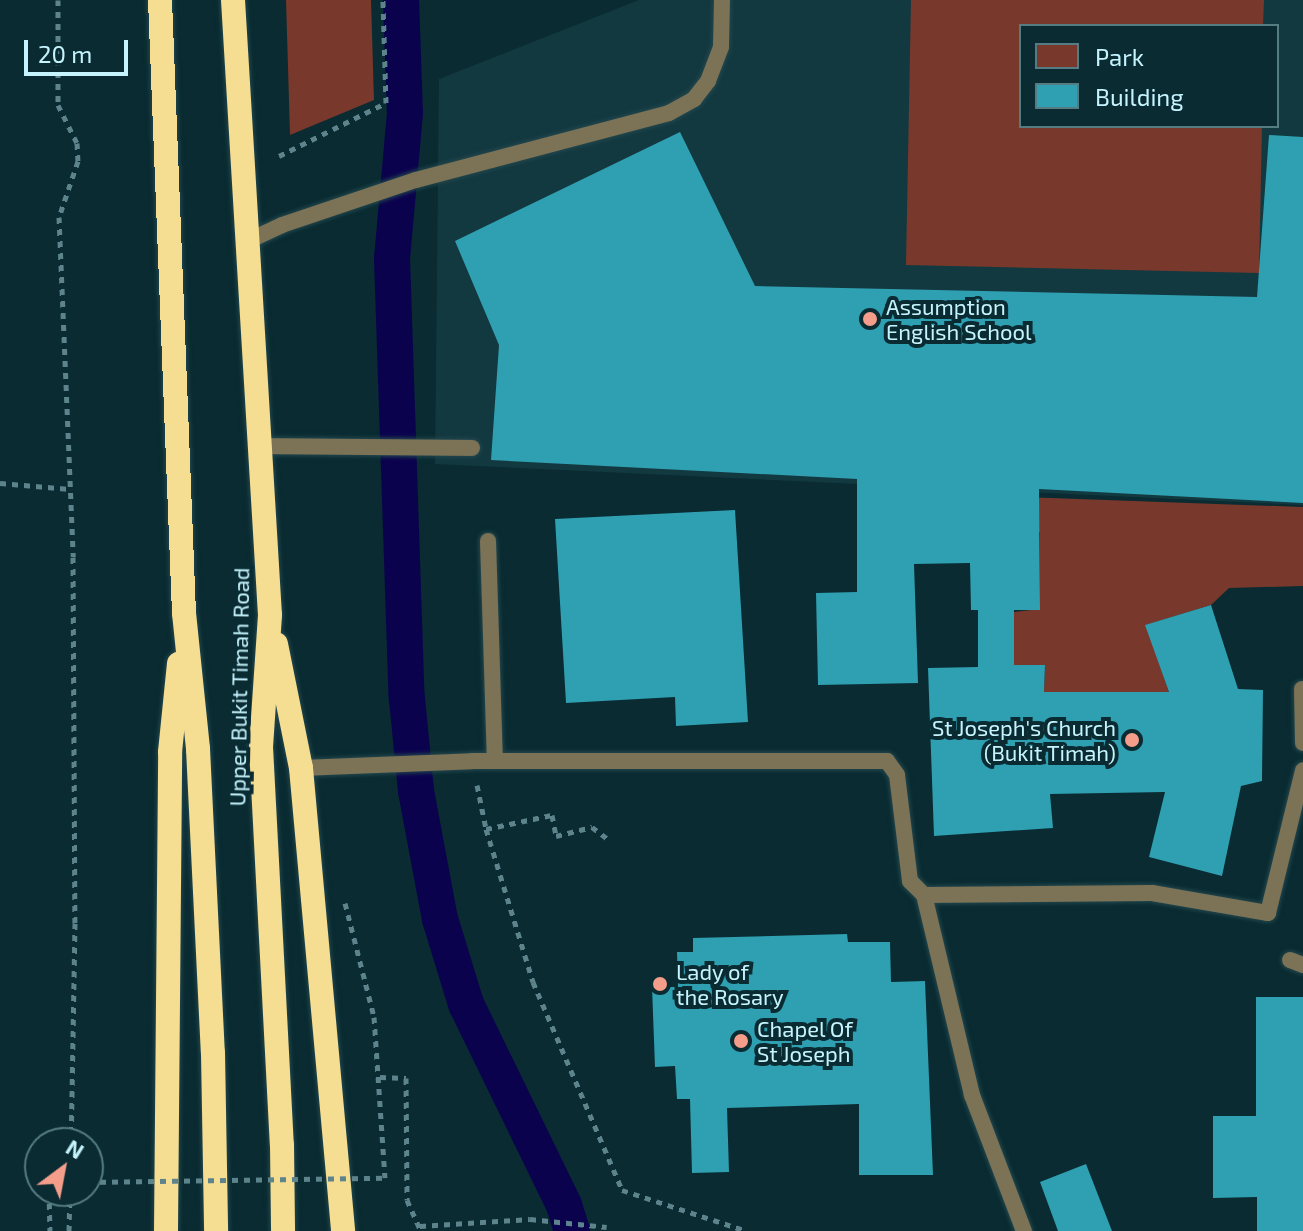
<!DOCTYPE html>
<style>
body{margin:0}
#map{position:relative;width:1303px;height:1231px;overflow:hidden;background:#092b31;font-family:"Exo 2",sans-serif}
div>[style]{position:absolute}
.built>*{inset:0;background:#133940}
.green>*{inset:0;background:#78382c}
.canal>*{height:36px;margin:-18px;padding:0 18px;transform-origin:18px;border-radius:18px;background:#0b024e}
.building>*{inset:0;background:#2f9fb2}
.path>*{height:5px;margin-top:-2.5px;transform-origin:0;background:repeating-linear-gradient(90deg,#5d848c 0 6px,transparent 0 12px)}
.roads{filter:drop-shadow(0 0 2px #23474e) drop-shadow(0 0 2px #23474e)}
.lane>*{height:16px;margin:-8px;padding:0 8px;transform-origin:8px;border-radius:8px;background:#7c7255}
.highway>*{height:24px;margin:-12px;padding:0 12px;transform-origin:12px;border-radius:12px;background:#f5dd91}
.path-bridge>*{height:5px;margin-top:-2.5px;transform-origin:0;background:repeating-linear-gradient(90deg,#5d848c 0 6px,transparent 0 12px)}
.dots>*{width:22px;height:22px;translate:-50% -50%;box-sizing:border-box;border:4px solid #092b31;border-radius:50%}
span{translate:-50% -50%;white-space:nowrap;text-align:center;line-height:1.15;-webkit-text-stroke:8px #092b31;paint-order:stroke}
.poi-label{font-size:22px;color:#c6f4fe}
.left{translate:0 -50%;text-align:left}
.right{translate:-100% -50%;text-align:right}
.street-label{font-size:22px;color:#c6f4fe}
.legend{position:absolute;left:1019px;top:24px;width:260px;height:104px;box-sizing:border-box;background:#092b31;border:2px solid #557b83;margin:0;padding:10px 14px;list-style:none;font-size:24px;color:#c6f4fe}
.legend li{display:flex;align-items:center;gap:16px;height:40px}
.legend b{width:40px;border:2px solid #557b83}
.north{position:absolute;left:24px;top:1127px;width:80px;height:80px;box-sizing:border-box;background:#092b31;border:2px solid #557b83;border-radius:50%;rotate:32deg;font-size:22px;font-weight:700;line-height:32px;text-align:center;color:#c6f4fe}
.north::after{content:'';display:block;margin:auto;width:28px;height:36px;background:#f49d8b;clip-path:polygon(50% 0,100% 100%,50% 72%,0 100%)}
.scale{position:absolute;left:24px;top:40px;width:104px;height:36px;box-sizing:border-box;border:4px solid #c6f4fe;border-top:0;padding-left:10px;font-size:24px;line-height:28px;white-space:nowrap;color:#c6f4fe;-webkit-text-stroke:6px #092b31;paint-order:stroke}
</style>
<div id="map">
<div class="built">
<i style="clip-path:polygon(evenodd,639px 0,1303px 0,1303px 505px,435px 464px,439px 79px,639px 0,1021px 26px,1277px 26px,1277px 126px,1021px 126px,1021px 26px)"></i>
</div>
<div class="green">
<i style="clip-path:polygon(286px 0,371px 0,374px 100px,290px 135px)"></i>
<i style="clip-path:polygon(911px 0,1264px 0,1263px 26px,1021px 26px,1021px 126px,1262px 126px,1259px 273px,906px 265px)"></i>
<i style="clip-path:polygon(971px 495px,1303px 507px,1303px 586px,1229px 588px,1211px 605px,1146px 625px,1169px 692px,1044px 692px,1045px 665px,1014px 665px,1014px 612px,1040px 609px,1040px 532px,970px 531px)"></i>
</div>
<div class="canal">
<i style="left:401px;top:0;width:113px;rotate:88deg"></i>
<i style="left:405px;top:113px;width:146px;rotate:95.1deg"></i>
<i style="left:392px;top:258px;width:441px;rotate:88.1deg"></i>
<i style="left:407px;top:699px;width:92px;rotate:84.4deg"></i>
<i style="left:416px;top:791px;width:130px;rotate:79.4deg"></i>
<i style="left:440px;top:919px;width:89px;rotate:73deg"></i>
<i style="left:466px;top:1004px;width:224px;rotate:64deg"></i>
<i style="left:564px;top:1205px;width:27px;rotate:73deg"></i>
</div>
<div class="building">
<i style="clip-path:polygon(680px 132px,755px 286px,1257px 297px,1269px 135px,1303px 137px,1303px 503px,1039px 489px,1040px 610px,1014px 610px,1014px 665px,1045px 665px,1044px 692px,1169px 692px,1145px 625px,1211px 605px,1238px 689px,1263px 690px,1262px 781px,1241px 786px,1222px 876px,1149px 857px,1165px 792px,1050px 794px,1053px 828px,934px 836px,928px 668px,978px 667px,978px 610px,971px 610px,970px 563px,914px 564px,918px 683px,818px 685px,816px 593px,857px 592px,857px 479px,491px 460px,499px 345px,455px 241px)"></i>
<i style="clip-path:polygon(735px 510px,748px 722px,676px 726px,675px 697px,566px 703px,555px 519px)"></i>
<i style="clip-path:polygon(847px 934px,848px 942px,890px 942px,891px 982px,925px 981px,933px 1175px,859px 1175px,859px 1104px,727px 1108px,729px 1172px,692px 1173px,690px 1099px,677px 1099px,675px 1066px,655px 1067px,652px 987px,678px 987px,677px 952px,693px 952px,693px 938px)"></i>
<i style="clip-path:polygon(1256px 997px,1303px 997px,1303px 1231px,1257px 1231px,1257px 1197px,1213px 1198px,1213px 1116px,1256px 1116px)"></i>
<i style="clip-path:polygon(1086px 1164px,1112px 1231px,1058px 1231px,1040px 1182px)"></i>
</div>
<div class="path">
<i style="left:58px;top:0;width:105px;rotate:90deg"></i>
<i style="left:58px;top:105px;width:42px;rotate:63.4deg"></i>
<i style="left:77px;top:143px;width:18px;rotate:87deg"></i>
<i style="left:78px;top:161px;width:59px;rotate:108.7deg"></i>
<i style="left:59px;top:217px;width:340px;rotate:87.6deg"></i>
<i style="left:73px;top:557px;width:366px;rotate:89.7deg"></i>
<i style="left:75px;top:923px;width:220px;rotate:91deg"></i>
<i style="left:279px;top:156px;width:119px;rotate:-26.4deg"></i>
<i style="left:386px;top:103px;width:103px;rotate:-91.7deg"></i>
<i style="left:0;top:483px;width:70px;rotate:4.9deg"></i>
<i style="left:477px;top:785px;width:45px;rotate:78.4deg"></i>
<i style="left:486px;top:829px;width:160px;rotate:72.9deg"></i>
<i style="left:533px;top:982px;width:226px;rotate:66.8deg"></i>
<i style="left:622px;top:1190px;width:132px;rotate:18.2deg"></i>
<i style="left:486px;top:829px;width:67px;rotate:-12deg"></i>
<i style="left:552px;top:815px;width:21px;rotate:79deg"></i>
<i style="left:556px;top:836px;width:37px;rotate:-14deg"></i>
<i style="left:592px;top:827px;width:21px;rotate:37deg"></i>
<i style="left:345px;top:903px;width:118px;rotate:75.7deg"></i>
<i style="left:374px;top:1017px;width:161px;rotate:86.1deg"></i>
<i style="left:380px;top:1077px;width:26px;rotate:2deg"></i>
<i style="left:406px;top:1078px;width:122px;rotate:89.5deg"></i>
<i style="left:407px;top:1200px;width:34px;rotate:66deg"></i>
<i style="left:49px;top:1191px;width:40px;rotate:88.6deg"></i>
<i style="left:420px;top:1226px;width:110px;rotate:-3.6deg"></i>
<i style="left:530px;top:1219px;width:77px;rotate:5.9deg"></i>
<i style="left:69px;top:1231px;width:40px;rotate:-88.6deg"></i>
</div>
<div class="roads">
<div class="lane">
<i style="left:250px;top:240px;width:35px;rotate:-25deg"></i>
<i style="left:282px;top:225px;width:141px;rotate:-18.6deg"></i>
<i style="left:416px;top:180px;width:262px;rotate:-14.8deg"></i>
<i style="left:669px;top:113px;width:29px;rotate:-29deg"></i>
<i style="left:694px;top:99px;width:23px;rotate:-52deg"></i>
<i style="left:708px;top:81px;width:36px;rotate:-69deg"></i>
<i style="left:721px;top:47px;width:47px;rotate:-88.8deg"></i>
<i style="left:261px;top:446px;width:211px;rotate:0.5deg"></i>
<i style="left:488px;top:541px;width:220px;rotate:88.2deg"></i>
<i style="left:1302px;top:689px;width:54px;rotate:88.9deg"></i>
<i style="left:301px;top:768px;width:171px;rotate:-2.3deg"></i>
<i style="left:472px;top:761px;width:415px"></i>
<i style="left:887px;top:761px;width:17px;rotate:54deg"></i>
<i style="left:897px;top:775px;width:107px;rotate:83deg"></i>
<i style="left:910px;top:881px;width:20px;rotate:45deg"></i>
<i style="left:924px;top:895px;width:206px;rotate:76.5deg"></i>
<i style="left:972px;top:1095px;width:146px;rotate:69.1deg"></i>
<i style="left:924px;top:895px;width:228px;rotate:-0.5deg"></i>
<i style="left:1152px;top:893px;width:118px;rotate:9.8deg"></i>
<i style="left:1268px;top:913px;width:147px;rotate:-76.2deg"></i>
<i style="left:1290px;top:960px;width:14px;rotate:21deg"></i>
</div>
<div class="highway">
<i style="left:160px;top:0;width:613px;rotate:87.76deg"></i>
<i style="left:184px;top:613px;width:137px;rotate:84.1deg"></i>
<i style="left:198px;top:749px;width:304px;rotate:87.2deg"></i>
<i style="left:213px;top:1053px;width:178px;rotate:89deg"></i>
<i style="left:233px;top:0;width:616px;rotate:86.56deg"></i>
<i style="left:270px;top:615px;width:132px;rotate:93.9deg"></i>
<i style="left:261px;top:747px;width:399px;rotate:87deg"></i>
<i style="left:282px;top:1145px;width:86px;rotate:89.3deg"></i>
<i style="left:276px;top:644px;width:126px;rotate:78.6deg"></i>
<i style="left:301px;top:768px;width:465px;rotate:84.8deg"></i>
<i style="left:166px;top:1231px;width:479px;rotate:-89.5deg"></i>
<i style="left:170px;top:752px;width:89px;rotate:-84.2deg"></i>
</div>
</div>
<div class="path-bridge">
<i style="left:88px;top:1182px;width:297px;rotate:-0.8deg"></i>
</div>
<div class="dots">
<i style="left:870px;top:319px;background:#f49d8b"></i>
<i style="left:1132px;top:740px;background:#f49d8b"></i>
<i style="left:660px;top:984px;background:#f49d8b"></i>
<i style="left:741px;top:1041px;background:#f49d8b"></i>
</div>
<div class="poi-label">
<span class="left" style="left:886px;top:319px">Assumption<br>English School</span>
<span class="right" style="left:1116px;top:740px">St Joseph's Church<br>(Bukit Timah)</span>
<span class="left" style="left:676px;top:984px">Lady of<br>the Rosary</span>
<span class="left" style="left:757px;top:1041px">Chapel Of<br>St Joseph</span>
</div>
<div class="street-label">
<span style="left:239px;top:687px;rotate:-89deg">Upper Bukit Timah Road</span>
</div>
<ul class="legend">
<li><b style="height:22px;background:#78382c"></b>Park</li>
<li><b style="height:22px;background:#2f9fb2"></b>Building</li>
</ul>
<div class="north">N</div>
<div class="scale">20 m</div>
</div>
